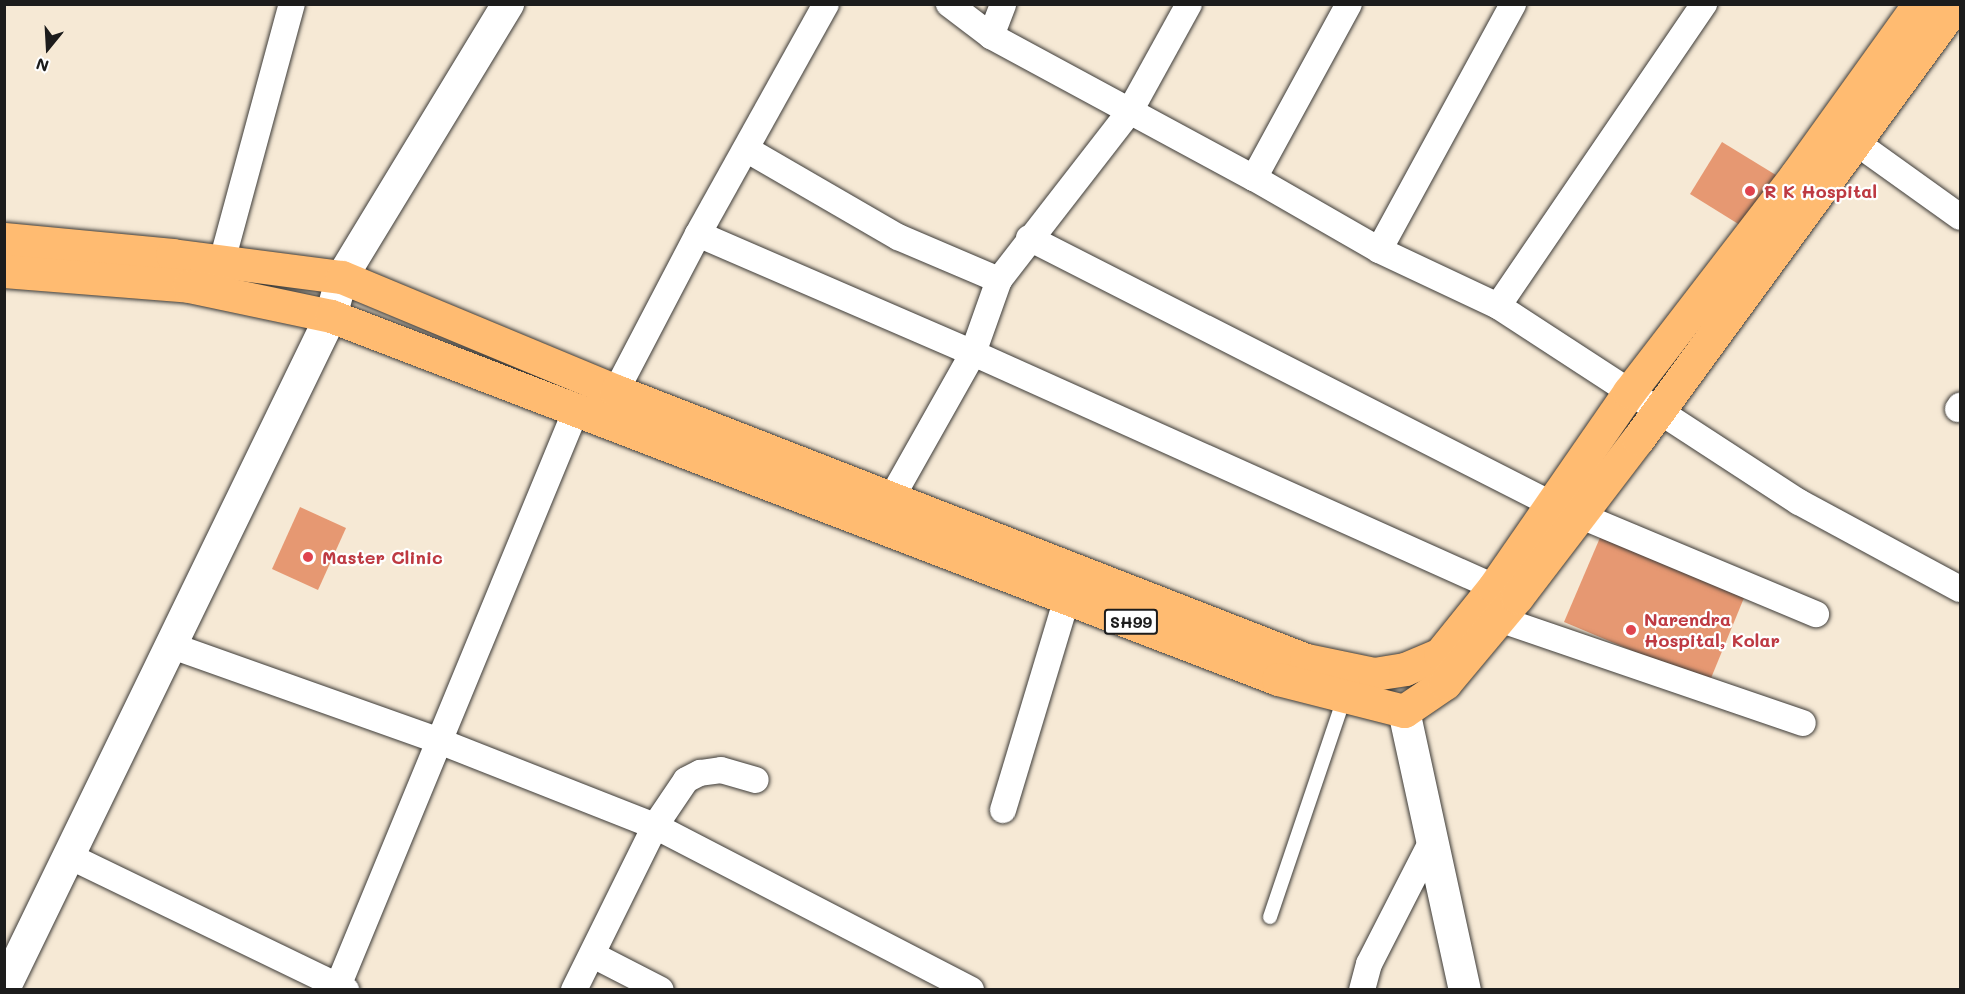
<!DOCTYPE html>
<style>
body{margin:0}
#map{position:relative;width:1965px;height:994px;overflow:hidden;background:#f6e9d5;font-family:Mali,sans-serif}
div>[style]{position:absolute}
.building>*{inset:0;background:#e69872}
.roads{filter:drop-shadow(0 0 2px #3d3b38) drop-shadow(0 0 2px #3d3b38)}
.service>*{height:14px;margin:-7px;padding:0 7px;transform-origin:7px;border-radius:7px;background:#fff}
.minor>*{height:26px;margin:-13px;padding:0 13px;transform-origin:13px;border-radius:13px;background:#fff}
.tertiary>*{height:32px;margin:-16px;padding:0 16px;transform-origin:16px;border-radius:16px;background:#fff}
.primary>*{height:33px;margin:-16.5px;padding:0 16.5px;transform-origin:16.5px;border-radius:16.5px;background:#ffbb71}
.dots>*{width:16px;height:16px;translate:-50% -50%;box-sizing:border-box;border:3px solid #fff;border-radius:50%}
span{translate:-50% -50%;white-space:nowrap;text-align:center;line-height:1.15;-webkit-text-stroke:4.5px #fff;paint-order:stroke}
.shield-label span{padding:2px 4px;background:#fff;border:2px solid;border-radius:4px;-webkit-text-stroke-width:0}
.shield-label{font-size:16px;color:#1c1c1c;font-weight:700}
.health-label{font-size:18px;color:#be3a42;font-weight:700}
.left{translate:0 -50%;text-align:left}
.frame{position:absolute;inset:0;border:6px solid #1c1c1c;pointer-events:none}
.north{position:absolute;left:18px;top:18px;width:60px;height:60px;-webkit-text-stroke:4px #fff;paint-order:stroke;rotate:198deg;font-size:16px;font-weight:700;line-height:24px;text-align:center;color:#1c1c1c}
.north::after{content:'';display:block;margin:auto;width:21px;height:27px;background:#1c1c1c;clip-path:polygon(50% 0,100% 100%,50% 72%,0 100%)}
</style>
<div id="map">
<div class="building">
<i style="clip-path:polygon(1722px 142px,1781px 178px,1748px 230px,1690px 194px)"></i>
<i style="clip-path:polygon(300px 507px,346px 528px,318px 590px,272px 569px)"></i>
<i style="clip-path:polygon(1602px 533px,1746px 593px,1709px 683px,1564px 622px)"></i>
</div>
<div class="roads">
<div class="service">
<i style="left:1270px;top:917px;width:233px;rotate:-71.3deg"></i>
</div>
<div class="minor">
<i style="left:949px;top:4px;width:53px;rotate:37.3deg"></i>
<i style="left:991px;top:36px;width:299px;rotate:28.4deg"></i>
<i style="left:1254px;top:178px;width:144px;rotate:29.9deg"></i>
<i style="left:1379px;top:250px;width:132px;rotate:25.2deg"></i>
<i style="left:1498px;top:306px;width:359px;rotate:33.1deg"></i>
<i style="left:1799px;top:502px;width:183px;rotate:28.4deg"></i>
<i style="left:991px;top:36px;width:34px;rotate:-69deg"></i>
<i style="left:1854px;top:141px;width:130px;rotate:35.6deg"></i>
<i style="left:746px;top:149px;width:176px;rotate:30.1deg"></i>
<i style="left:898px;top:237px;width:110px;rotate:23.1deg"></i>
<i style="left:1254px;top:178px;width:198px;rotate:-61.4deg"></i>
<i style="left:698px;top:234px;width:300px;rotate:23.4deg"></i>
<i style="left:973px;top:353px;width:571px;rotate:24.19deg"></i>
<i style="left:1029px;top:238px;width:586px;rotate:27deg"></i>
<i style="left:1379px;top:250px;width:280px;rotate:-61.4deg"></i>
<i style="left:222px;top:261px;width:266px;rotate:-74.8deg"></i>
<i style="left:1498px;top:306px;width:366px;rotate:-55.7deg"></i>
<i style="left:616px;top:391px;width:177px;rotate:-62.4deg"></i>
<i style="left:698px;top:234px;width:263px;rotate:-60.9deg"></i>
<i style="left:1958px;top:409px;width:4px;rotate:-56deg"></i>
<i style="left:892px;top:497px;width:165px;rotate:-60.6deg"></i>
<i style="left:973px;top:353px;width:77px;rotate:-70.4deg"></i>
<i style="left:999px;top:280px;width:214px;rotate:-52.2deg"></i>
<i style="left:1130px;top:111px;width:122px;rotate:-61.1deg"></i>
<i style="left:1579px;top:515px;width:257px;rotate:22.7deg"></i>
<i style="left:1499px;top:619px;width:321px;rotate:18.9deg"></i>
<i style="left:170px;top:645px;width:286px;rotate:19.6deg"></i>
<i style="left:439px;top:741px;width:232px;rotate:21.5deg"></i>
<i style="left:655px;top:826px;width:356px;rotate:27.4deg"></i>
<i style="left:1003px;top:810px;width:221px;rotate:-73.2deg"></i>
<i style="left:67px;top:855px;width:310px;rotate:25.8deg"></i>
<i style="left:593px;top:955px;width:76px;rotate:27.2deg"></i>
<i style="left:338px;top:986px;width:623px;rotate:-67.55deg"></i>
<i style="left:574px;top:990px;width:183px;rotate:-63.7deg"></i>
<i style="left:655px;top:826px;width:55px;rotate:-56deg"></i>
<i style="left:686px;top:780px;width:16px;rotate:-27deg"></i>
<i style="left:700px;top:773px;width:21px;rotate:-8deg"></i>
<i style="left:721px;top:770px;width:36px;rotate:16deg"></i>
<i style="left:1362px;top:990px;width:27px;rotate:-75deg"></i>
<i style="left:1369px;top:964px;width:140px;rotate:-62.9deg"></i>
</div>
<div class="tertiary">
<i style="left:1404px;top:711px;width:286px;rotate:77.7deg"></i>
<i style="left:4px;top:989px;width:748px;rotate:-64.09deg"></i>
<i style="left:331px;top:316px;width:41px;rotate:-74.2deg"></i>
<i style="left:342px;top:277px;width:320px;rotate:-58.7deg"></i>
</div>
<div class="primary">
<i style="left:4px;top:239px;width:169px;rotate:5.4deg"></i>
<i style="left:172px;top:255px;width:171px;rotate:7.4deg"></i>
<i style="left:342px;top:277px;width:297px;rotate:22.6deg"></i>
<i style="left:616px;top:391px;width:741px;rotate:21.3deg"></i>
<i style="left:1306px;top:660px;width:69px;rotate:11.6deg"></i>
<i style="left:1374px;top:674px;width:31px;rotate:-9deg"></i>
<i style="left:1405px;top:669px;width:38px;rotate:-23deg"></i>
<i style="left:1440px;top:654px;width:86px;rotate:-51.1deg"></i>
<i style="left:1494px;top:587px;width:237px;rotate:-55.3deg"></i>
<i style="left:1629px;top:392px;width:274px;rotate:-52.4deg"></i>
<i style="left:1796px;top:175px;width:211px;rotate:-54.3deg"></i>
<i style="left:4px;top:271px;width:186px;rotate:4.6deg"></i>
<i style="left:189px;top:286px;width:145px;rotate:11.9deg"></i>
<i style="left:331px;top:316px;width:1014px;rotate:20.97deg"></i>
<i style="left:1278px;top:679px;width:130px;rotate:14.3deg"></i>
<i style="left:1404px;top:711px;width:50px;rotate:-34.3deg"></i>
<i style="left:1445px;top:683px;width:112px;rotate:-50.1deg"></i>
<i style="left:1517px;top:597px;width:199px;rotate:-52.6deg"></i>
<i style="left:1638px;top:439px;width:539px;rotate:-53.83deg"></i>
</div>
</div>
<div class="dots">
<i style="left:1750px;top:191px;background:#e0444e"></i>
<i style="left:308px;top:557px;background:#e0444e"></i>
<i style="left:1631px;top:630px;background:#e0444e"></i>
</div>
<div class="shield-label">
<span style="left:1131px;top:622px">SH99</span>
</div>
<div class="health-label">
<span class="left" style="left:1764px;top:191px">R K Hospital</span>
<span class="left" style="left:322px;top:557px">Master Clinic</span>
<span class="left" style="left:1644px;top:630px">Narendra<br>Hospital, Kolar</span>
</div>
<div class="frame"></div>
<div class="north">N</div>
</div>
